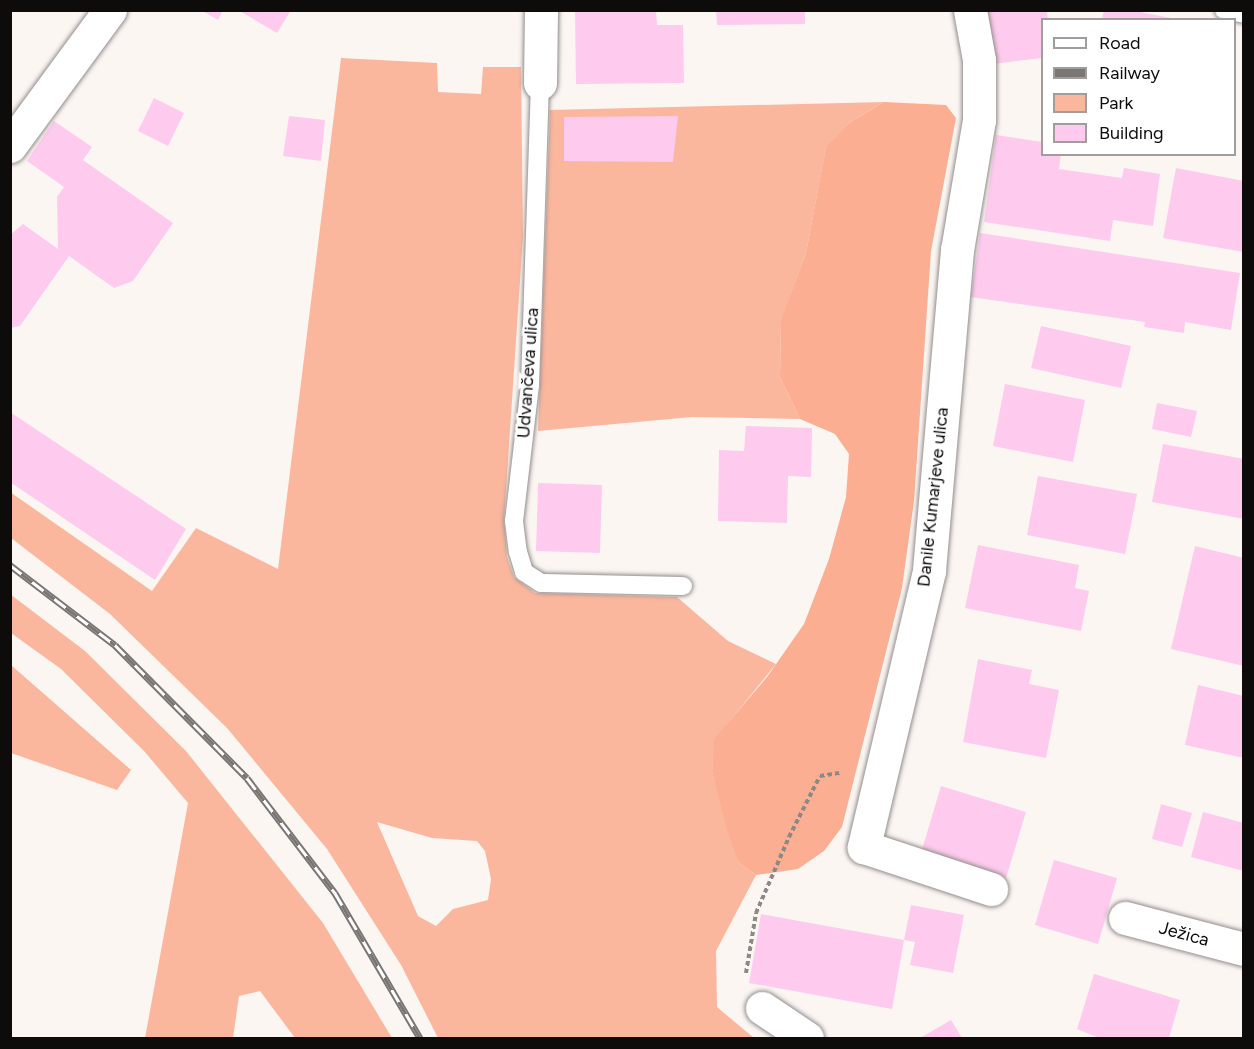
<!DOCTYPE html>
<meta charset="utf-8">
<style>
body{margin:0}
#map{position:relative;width:1254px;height:1049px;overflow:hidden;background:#fcf6f3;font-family:Figtree,sans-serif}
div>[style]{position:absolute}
.green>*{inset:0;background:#fbb79e}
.forest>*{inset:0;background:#fbae91}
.building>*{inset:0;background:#fecaee}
.path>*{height:4px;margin-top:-2px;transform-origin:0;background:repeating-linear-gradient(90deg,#8c8886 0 4.5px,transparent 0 7.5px)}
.roads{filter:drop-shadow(0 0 2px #938e8c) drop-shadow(0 0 2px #938e8c)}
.service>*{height:18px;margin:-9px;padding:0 9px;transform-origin:9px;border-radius:9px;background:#fff}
.minor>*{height:33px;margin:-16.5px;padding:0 16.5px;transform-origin:16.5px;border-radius:16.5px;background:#fff}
.rail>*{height:7px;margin-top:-3.5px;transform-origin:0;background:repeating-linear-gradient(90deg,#fff 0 14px,#7a7674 0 28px);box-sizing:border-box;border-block:2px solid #7a7674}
span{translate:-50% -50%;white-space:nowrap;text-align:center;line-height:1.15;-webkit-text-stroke:5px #fff;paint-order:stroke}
.street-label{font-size:18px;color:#0e0c0b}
.frame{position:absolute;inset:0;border:12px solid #0e0c0b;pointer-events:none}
.legend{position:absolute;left:1041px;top:18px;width:195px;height:138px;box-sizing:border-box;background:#fff;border:2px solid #9f9e9d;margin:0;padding:8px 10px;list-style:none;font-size:18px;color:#0e0c0b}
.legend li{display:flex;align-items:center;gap:12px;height:30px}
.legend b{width:30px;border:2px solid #9f9e9d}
</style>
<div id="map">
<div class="green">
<i style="clip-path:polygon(evenodd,341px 58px,437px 63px,438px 92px,481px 94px,483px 67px,521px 67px,523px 236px,504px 520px,507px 557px,514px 577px,535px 593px,677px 597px,728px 641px,776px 664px,715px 739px,712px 772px,739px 863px,756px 875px,716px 951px,717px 1007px,754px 1038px,438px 1038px,401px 965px,327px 849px,227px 728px,110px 614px,11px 538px,10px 492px,152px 591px,196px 528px,278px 569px,341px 58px,377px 822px,432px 838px,477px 841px,485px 851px,491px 879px,488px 900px,453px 909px,436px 926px,418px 916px,377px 822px)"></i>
<i style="clip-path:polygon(884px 102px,849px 123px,826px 148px,806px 253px,781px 320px,780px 377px,800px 419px,692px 417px,538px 431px,550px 110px)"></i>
<i style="clip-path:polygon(10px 594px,85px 651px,186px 751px,323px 923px,392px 1038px,295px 1038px,260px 991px,239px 996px,233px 1038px,145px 1038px,188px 803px,144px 751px,61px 669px,11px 633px)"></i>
<i style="clip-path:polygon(11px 665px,131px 770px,117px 790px,11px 753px)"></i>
</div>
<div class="forest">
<i style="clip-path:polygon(884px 102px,946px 105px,956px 118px,931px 251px,914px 501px,902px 588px,842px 827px,824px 851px,798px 869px,756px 875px,739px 863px,728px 833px,712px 772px,714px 739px,767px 677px,804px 624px,829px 559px,846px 497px,849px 454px,835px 434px,800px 419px,780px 377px,781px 319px,806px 253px,826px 147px,849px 123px)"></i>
</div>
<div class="building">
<i style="clip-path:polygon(201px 10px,223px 10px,218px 20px)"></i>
<i style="clip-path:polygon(238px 10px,291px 10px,277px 33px)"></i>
<i style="clip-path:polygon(575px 10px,656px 10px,657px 25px,683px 25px,684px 83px,576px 84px)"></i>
<i style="clip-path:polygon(716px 10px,805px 10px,805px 24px,717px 25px)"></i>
<i style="clip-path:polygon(986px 10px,1047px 10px,1048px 20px,1042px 20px,1042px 58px,992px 64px)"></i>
<i style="clip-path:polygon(1104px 10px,1130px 10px,1181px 20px,1102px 20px)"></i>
<i style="clip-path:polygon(154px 98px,184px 113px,168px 146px,138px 131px)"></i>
<i style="clip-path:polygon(289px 116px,325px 120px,321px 161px,283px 156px)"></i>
<i style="clip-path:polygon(678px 116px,673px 162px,564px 161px,564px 117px)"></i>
<i style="clip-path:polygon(54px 121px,92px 147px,83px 160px,173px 223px,133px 281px,114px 288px,69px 256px,20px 326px,10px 328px,10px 235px,23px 224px,58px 249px,57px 197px,64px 187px,27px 161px)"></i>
<i style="clip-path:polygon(996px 135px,1042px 142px,1042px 154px,1061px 154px,1059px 169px,1122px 178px,1124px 168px,1160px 174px,1153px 226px,1113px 220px,1110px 241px,984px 222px)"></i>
<i style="clip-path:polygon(1176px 168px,1244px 181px,1244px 252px,1163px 238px)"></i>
<i style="clip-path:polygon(980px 233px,1240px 273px,1231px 330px,1185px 322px,1184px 333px,1144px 327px,1145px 322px,971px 297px)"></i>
<i style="clip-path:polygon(1041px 326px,1131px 346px,1121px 388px,1031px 368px)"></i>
<i style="clip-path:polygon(1005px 384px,1085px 400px,1073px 462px,993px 446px)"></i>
<i style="clip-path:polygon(1157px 403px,1197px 411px,1191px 437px,1152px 429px)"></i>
<i style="clip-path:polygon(10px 412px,186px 529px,155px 580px,10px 482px)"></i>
<i style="clip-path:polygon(746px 426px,812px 428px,811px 477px,788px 476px,787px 523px,718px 521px,719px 450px,744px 451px)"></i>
<i style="clip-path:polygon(1163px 444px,1244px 459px,1244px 519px,1152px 502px)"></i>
<i style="clip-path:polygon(1038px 476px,1137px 494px,1125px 554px,1027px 535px)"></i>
<i style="clip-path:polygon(538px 483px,602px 485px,600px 553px,536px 551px)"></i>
<i style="clip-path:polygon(978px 545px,1079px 565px,1075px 588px,1089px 591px,1081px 631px,965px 608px)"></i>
<i style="clip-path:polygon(1195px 546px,1244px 558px,1244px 666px,1171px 649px)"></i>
<i style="clip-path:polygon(978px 659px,1032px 670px,1029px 684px,1059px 690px,1046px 758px,963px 742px)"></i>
<i style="clip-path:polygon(1198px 685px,1244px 696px,1244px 758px,1185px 745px)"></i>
<i style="clip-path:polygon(941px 786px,1026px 812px,1006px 878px,921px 853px)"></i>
<i style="clip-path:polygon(1161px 804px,1192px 813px,1182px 847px,1152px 839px)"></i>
<i style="clip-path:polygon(1203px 812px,1244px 823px,1244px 871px,1191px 857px)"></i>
<i style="clip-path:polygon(1054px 860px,1117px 878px,1098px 944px,1035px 925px)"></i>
<i style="clip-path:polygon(911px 905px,964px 915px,953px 973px,910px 965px,915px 942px,904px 940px)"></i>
<i style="clip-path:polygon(761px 914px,904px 940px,892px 1009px,749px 983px)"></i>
<i style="clip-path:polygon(1094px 974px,1180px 1000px,1169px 1038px,1099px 1038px,1077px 1029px)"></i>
<i style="clip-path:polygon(951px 1020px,962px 1038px,920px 1038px)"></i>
</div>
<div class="path">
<i style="left:746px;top:973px;width:61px;rotate:-80.5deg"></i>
<i style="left:756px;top:913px;width:83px;rotate:-66.5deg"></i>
<i style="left:789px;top:837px;width:68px;rotate:-63.1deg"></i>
<i style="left:820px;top:776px;width:20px;rotate:-9deg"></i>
</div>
<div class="roads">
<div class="service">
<i style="left:1224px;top:10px;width:20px;rotate:11deg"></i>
<i style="left:540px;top:83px;width:302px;rotate:91.9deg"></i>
<i style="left:530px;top:385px;width:137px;rotate:96.7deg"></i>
<i style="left:514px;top:521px;width:31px;rotate:83deg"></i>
<i style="left:518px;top:552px;width:21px;rotate:73deg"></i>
<i style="left:524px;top:572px;width:20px;rotate:33deg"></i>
<i style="left:541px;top:583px;width:142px;rotate:1.2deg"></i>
</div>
<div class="minor">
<i style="left:970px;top:10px;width:51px;rotate:79.8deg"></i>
<i style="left:979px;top:60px;width:60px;rotate:90deg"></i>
<i style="left:979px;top:120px;width:132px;rotate:99.6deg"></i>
<i style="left:957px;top:250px;width:322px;rotate:95deg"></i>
<i style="left:929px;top:571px;width:284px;rotate:103.3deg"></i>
<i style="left:864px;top:847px;width:134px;rotate:18.3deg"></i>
<i style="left:540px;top:83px;width:73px;rotate:-89.2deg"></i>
<i style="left:10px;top:146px;width:169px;rotate:-53.7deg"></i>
<i style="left:1125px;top:918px;width:123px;rotate:14.6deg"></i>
<i style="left:762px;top:1008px;width:54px;rotate:33.7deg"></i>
</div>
</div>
<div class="rail">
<i style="left:10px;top:565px;width:132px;rotate:37.3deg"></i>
<i style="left:115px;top:645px;width:187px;rotate:45.2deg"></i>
<i style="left:247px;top:778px;width:145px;rotate:52.6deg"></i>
<i style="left:335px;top:893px;width:168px;rotate:59.6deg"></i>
</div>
<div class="street-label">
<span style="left:528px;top:373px;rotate:-86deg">Udvančeva ulica</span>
<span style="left:933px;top:497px;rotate:-84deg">Danile Kumarjeve ulica</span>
<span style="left:1184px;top:934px;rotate:15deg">Ježica</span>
</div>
<div class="frame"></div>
<ul class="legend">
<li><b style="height:8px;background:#fff"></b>Road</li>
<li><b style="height:8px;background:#7a7674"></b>Railway</li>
<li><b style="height:16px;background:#fbb79e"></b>Park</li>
<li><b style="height:16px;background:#fecaee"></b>Building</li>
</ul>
</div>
